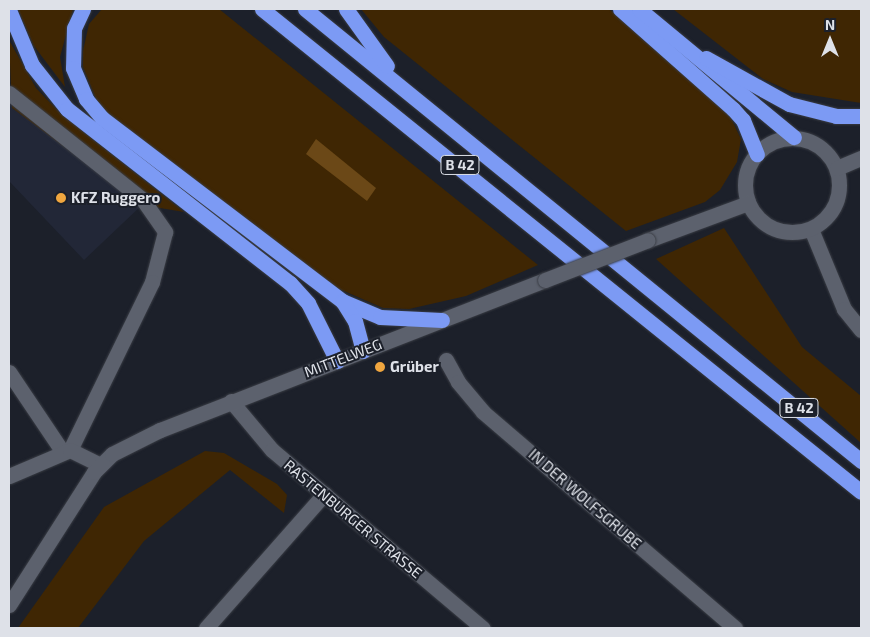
<!DOCTYPE html>
<meta charset="utf-8">
<style>
body{margin:0}
#map{position:relative;width:870px;height:637px;overflow:hidden;background:#1c202a;font-family:"Exo 2",sans-serif}
div>[style]{position:absolute}
.built>*{inset:0;background:#222737}
.green>*{inset:0;background:#3f2603}
.water>*{inset:0;background:#6b4817}
.roads{filter:drop-shadow(0 0 1px #3a3d45) drop-shadow(0 0 1px #3a3d45)}
.street>*{height:15px;margin:-7.5px;padding:0 7.5px;transform-origin:7.5px;border-radius:7.5px;background:#5c616d}
.secondary>*{height:15px;margin:-7.5px;padding:0 7.5px;transform-origin:7.5px;border-radius:7.5px;background:#5c616d}
.secondary>.ring{margin:-7.5px;padding:0;box-sizing:content-box;background:none;border:15px solid #5c616d;border-radius:50%}
.highway>*{height:15px;margin:-7.5px;padding:0 7.5px;transform-origin:7.5px;border-radius:7.5px;background:#7c9af4}
.bridges{filter:drop-shadow(0 0 1px #3a3d45) drop-shadow(0 0 1px #3a3d45)}
.secondary-bridge>*{height:15px;margin:-7.5px;padding:0 7.5px;transform-origin:7.5px;border-radius:7.5px;background:#5c616d}
.dots>*{width:14px;height:14px;translate:-50% -50%;box-sizing:border-box;border:2px solid #1c202a;border-radius:50%}
span{translate:-50% -50%;white-space:nowrap;text-align:center;line-height:1.15;-webkit-text-stroke:4px #1c202a;paint-order:stroke}
.shield-label span{padding:1px 4px;background:#1c202a;border:1px solid;border-radius:4px;-webkit-text-stroke-width:0}
.shield-label{font-size:14px;color:#dee1e8;font-weight:700}
.poi-label{font-size:15px;color:#dee1e8;font-weight:700}
.left{translate:0 -50%;text-align:left}
.street-label{font-size:15px;color:#dee1e8}
.frame{position:absolute;inset:0;border:10px solid #dee1e8;pointer-events:none}
.north{position:absolute;left:805px;top:15px;width:50px;height:50px;-webkit-text-stroke:4px #1c202a;paint-order:stroke;rotate:0deg;font-size:14px;font-weight:700;line-height:20px;text-align:center;color:#dee1e8}
.north::after{content:'';display:block;margin:auto;width:18px;height:22px;background:#dee1e8;clip-path:polygon(50% 0,100% 100%,50% 72%,0 100%)}
</style>
<div id="map">
<div class="built">
<i style="clip-path:polygon(9px 103px,142px 205px,84px 260px,9px 181px)"></i>
</div>
<div class="green">
<i style="clip-path:polygon(18px 9px,73px 9px,60px 57px,65px 87px,34px 46px)"></i>
<i style="clip-path:polygon(102px 9px,219px 9px,538px 265px,466px 296px,409px 309px,383px 308px,328px 284px,113px 120px,97px 101px,83px 67px,83px 51px,89px 24px)"></i>
<i style="clip-path:polygon(361px 9px,609px 9px,730px 116px,741px 139px,737px 162px,720px 190px,705px 202px,626px 231px,384px 37px)"></i>
<i style="clip-path:polygon(673px 9px,861px 9px,861px 103px,792px 92px,763px 79px)"></i>
<i style="clip-path:polygon(9px 40px,36px 88px,62px 115px,184px 212px,142px 205px,12px 108px)"></i>
<i style="clip-path:polygon(724px 228px,802px 347px,861px 396px,861px 443px,656px 259px)"></i>
<i style="clip-path:polygon(205px 451px,224px 453px,277px 484px,287px 495px,284px 513px,230px 470px,144px 541px,78px 628px,18px 628px,104px 507px)"></i>
</div>
<div class="water">
<i style="clip-path:polygon(316px 139px,376px 188px,367px 201px,306px 154px)"></i>
</div>
<div class="roads">
<div class="street">
<i style="left:9px;top:93px;width:171px;rotate:38.6deg"></i>
<i style="left:143px;top:200px;width:39px;rotate:55deg"></i>
<i style="left:165px;top:232px;width:52px;rotate:104.6deg"></i>
<i style="left:152px;top:282px;width:187px;rotate:116deg"></i>
<i style="left:811px;top:229px;width:87px;rotate:67.6deg"></i>
<i style="left:844px;top:309px;width:27px;rotate:51deg"></i>
<i style="left:446px;top:360px;width:25px;rotate:61deg"></i>
<i style="left:458px;top:382px;width:39px;rotate:50deg"></i>
<i style="left:483px;top:412px;width:332px;rotate:40.6deg"></i>
<i style="left:9px;top:372px;width:95px;rotate:56.1deg"></i>
<i style="left:231px;top:401px;width:64px;rotate:50.1deg"></i>
<i style="left:272px;top:450px;width:276px;rotate:40.2deg"></i>
<i style="left:9px;top:476px;width:66px;rotate:-23.1deg"></i>
<i style="left:70px;top:450px;width:34px;rotate:26deg"></i>
<i style="left:206px;top:628px;width:179px;rotate:-48.6deg"></i>
</div>
<div class="secondary">
<i class="ring" style="left:745px;top:138px;width:79px;height:79px"></i>
<i style="left:837px;top:168px;width:26px;rotate:-23deg"></i>
<i style="left:648px;top:240px;width:107px;rotate:-20.3deg"></i>
<i style="left:9px;top:605px;width:158px;rotate:-57.4deg"></i>
<i style="left:94px;top:472px;width:25px;rotate:-45deg"></i>
<i style="left:112px;top:454px;width:54px;rotate:-26.6deg"></i>
<i style="left:160px;top:430px;width:413px;rotate:-21.3deg"></i>
</div>
<div class="highway">
<i style="left:83px;top:9px;width:21px;rotate:115deg"></i>
<i style="left:74px;top:28px;width:40px;rotate:91.4deg"></i>
<i style="left:73px;top:68px;width:34px;rotate:67deg"></i>
<i style="left:86px;top:99px;width:25px;rotate:50deg"></i>
<i style="left:102px;top:118px;width:302px;rotate:37.3deg"></i>
<i style="left:342px;top:301px;width:41px;rotate:22.8deg"></i>
<i style="left:380px;top:317px;width:62px;rotate:2.8deg"></i>
<i style="left:262px;top:9px;width:769px;rotate:38.88deg"></i>
<i style="left:305px;top:9px;width:717px;rotate:39.11deg"></i>
<i style="left:346px;top:9px;width:70px;rotate:54.3deg"></i>
<i style="left:620px;top:9px;width:151px;rotate:41.5deg"></i>
<i style="left:733px;top:109px;width:15px;rotate:48deg"></i>
<i style="left:743px;top:120px;width:37px;rotate:68deg"></i>
<i style="left:639px;top:9px;width:201px;rotate:39.6deg"></i>
<i style="left:9px;top:10px;width:60px;rotate:67.3deg"></i>
<i style="left:32px;top:65px;width:56px;rotate:51.5deg"></i>
<i style="left:67px;top:109px;width:283px;rotate:38deg"></i>
<i style="left:290px;top:283px;width:27px;rotate:48deg"></i>
<i style="left:308px;top:303px;width:65px;rotate:63.4deg"></i>
<i style="left:706px;top:58px;width:95px;rotate:29deg"></i>
<i style="left:789px;top:104px;width:49px;rotate:14.3deg"></i>
<i style="left:836px;top:116px;width:25px"></i>
<i style="left:343px;top:302px;width:22px;rotate:58deg"></i>
<i style="left:355px;top:321px;width:31px;rotate:75deg"></i>
</div>
</div>
<div class="bridges">
<div class="secondary-bridge">
<i style="left:545px;top:280px;width:110px;rotate:-21.2deg"></i>
</div>
</div>
<div class="dots">
<i style="left:61px;top:198px;background:#f0a63f"></i>
<i style="left:380px;top:367px;background:#f0a63f"></i>
</div>
<div class="shield-label">
<span style="left:460px;top:165px">B 42</span>
<span style="left:799px;top:408px">B 42</span>
</div>
<div class="poi-label">
<span class="left" style="left:71px;top:198px">KFZ Ruggero</span>
<span class="left" style="left:390px;top:367px">Grüber</span>
</div>
<div class="street-label">
<span style="left:343px;top:358px;rotate:-21deg">MITTELWEG</span>
<span style="left:585px;top:499px;rotate:41deg">IN DER WOLFSGRUBE</span>
<span style="left:353px;top:519px;rotate:40deg">RASTENBURGER STRASSE</span>
</div>
<div class="frame"></div>
<div class="north">N</div>
</div>
